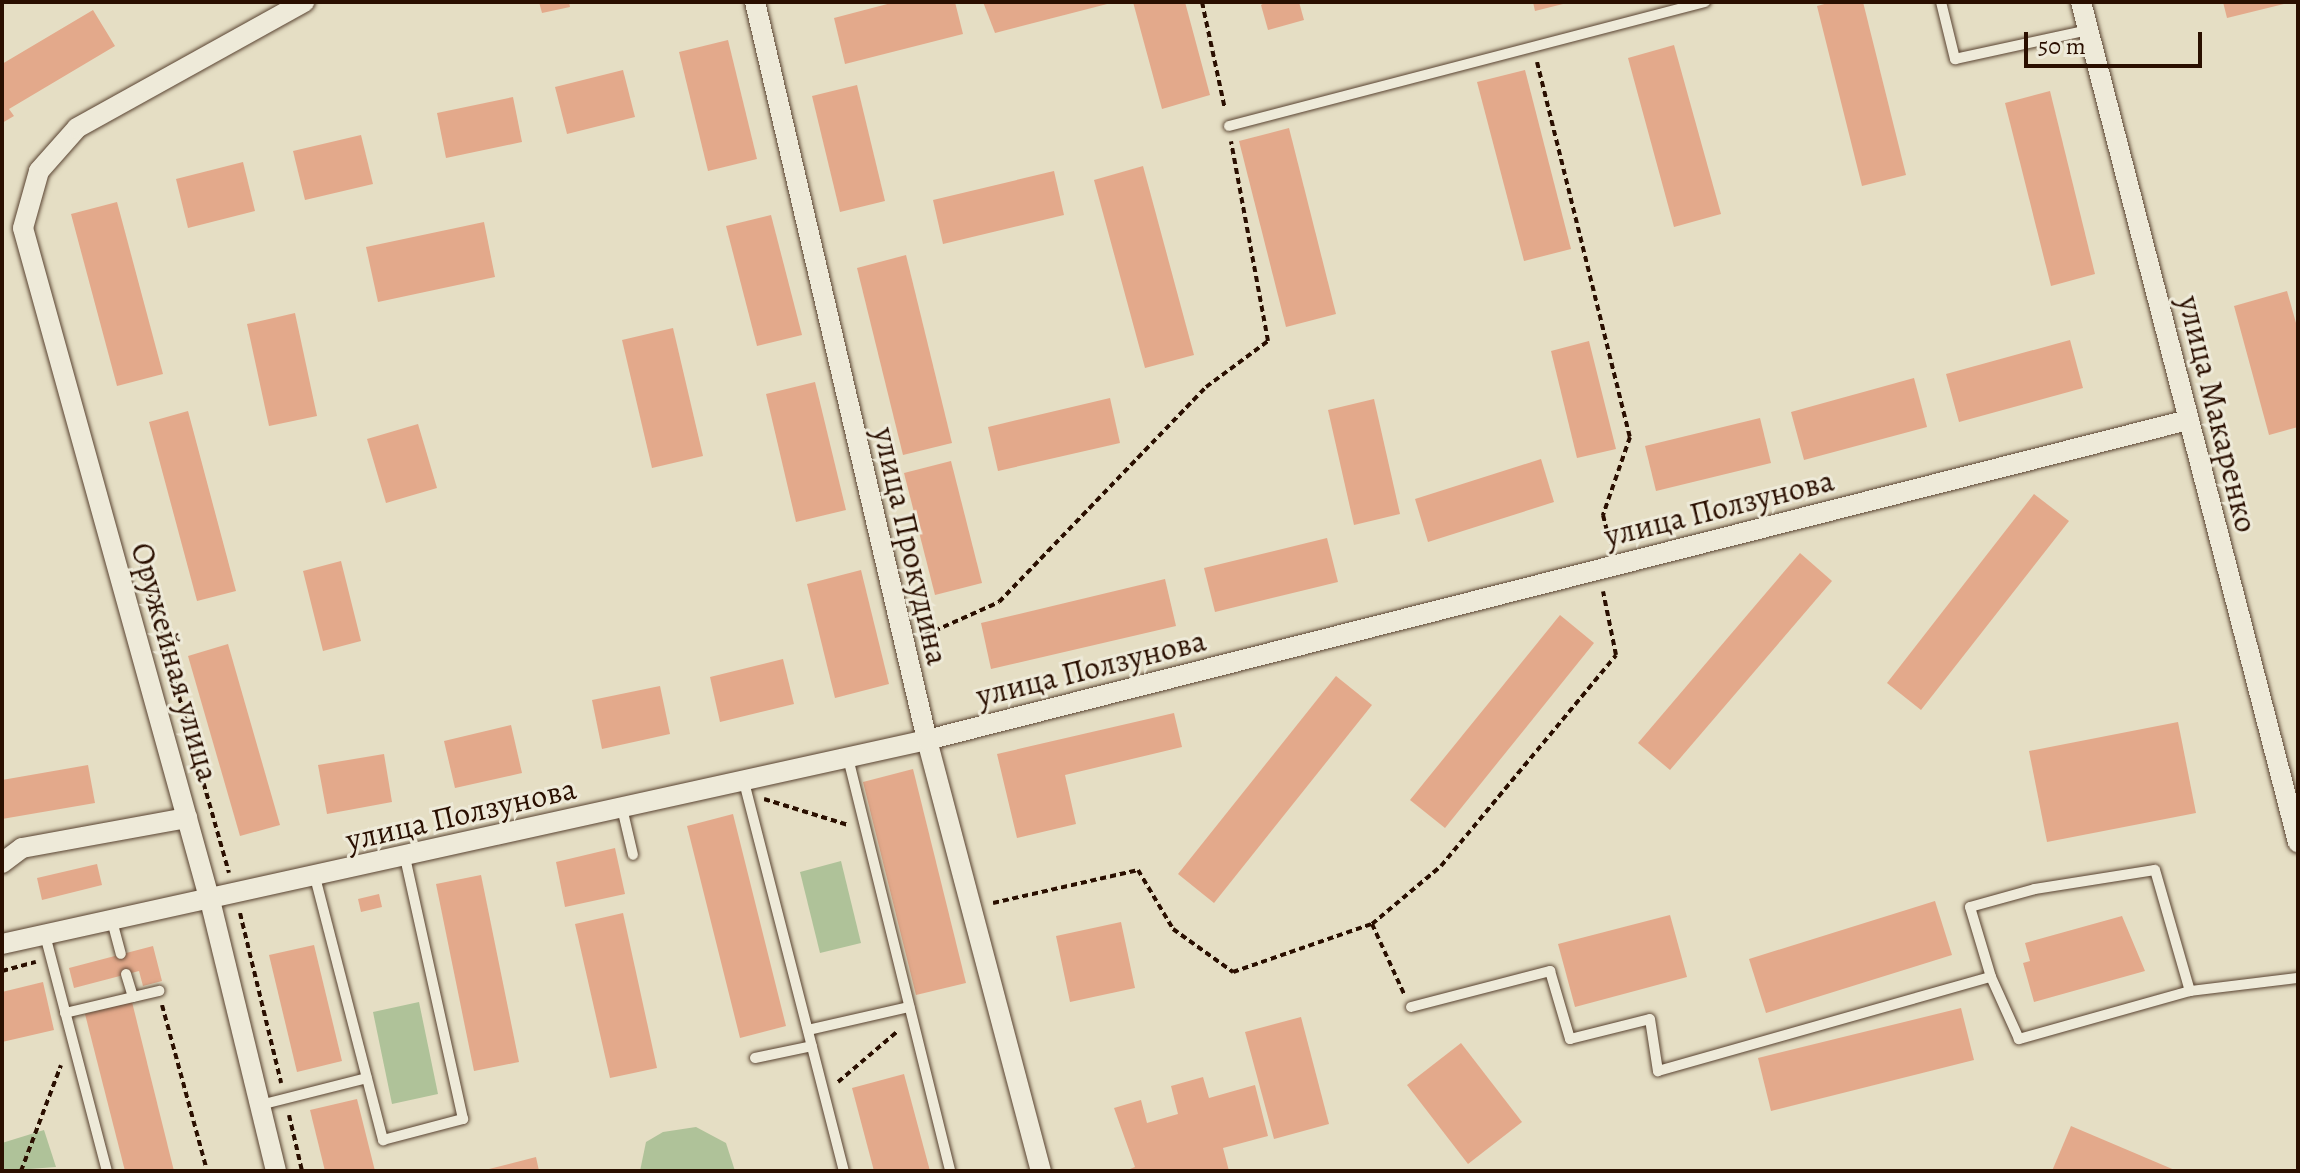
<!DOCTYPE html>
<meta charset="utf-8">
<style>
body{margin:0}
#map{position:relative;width:2300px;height:1173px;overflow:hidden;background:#e5dec4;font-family:Alegreya,serif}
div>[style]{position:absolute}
.green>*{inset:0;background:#afc299}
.building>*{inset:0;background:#e3a98b}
.path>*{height:4px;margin-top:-2px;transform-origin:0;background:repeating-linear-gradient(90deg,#2a0f00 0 6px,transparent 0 10px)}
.roads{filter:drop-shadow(0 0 2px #594331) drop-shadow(0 0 2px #594331)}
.lane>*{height:10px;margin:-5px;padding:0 5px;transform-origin:5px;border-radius:5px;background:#eeead9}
.street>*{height:20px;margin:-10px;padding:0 10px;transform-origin:10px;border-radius:10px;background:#eeead9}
span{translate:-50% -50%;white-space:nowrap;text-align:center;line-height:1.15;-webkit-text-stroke:6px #eeead9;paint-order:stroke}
.street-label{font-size:32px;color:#2a0f00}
.frame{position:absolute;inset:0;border:4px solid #2a0f00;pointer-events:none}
.scale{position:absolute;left:2024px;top:32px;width:178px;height:36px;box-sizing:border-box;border:4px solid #2a0f00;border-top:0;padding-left:10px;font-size:24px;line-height:28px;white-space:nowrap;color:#2a0f00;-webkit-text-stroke:6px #eeead9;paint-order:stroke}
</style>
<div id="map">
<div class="green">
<i style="clip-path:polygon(841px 861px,861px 943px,820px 953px,800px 872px)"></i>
<i style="clip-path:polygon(419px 1002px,438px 1094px,392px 1104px,373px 1012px)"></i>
<i style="clip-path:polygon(696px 1127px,726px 1143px,735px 1171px,640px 1171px,646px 1142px,663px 1132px)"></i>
<i style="clip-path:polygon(44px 1130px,56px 1167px,2px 1171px,2px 1143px)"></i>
</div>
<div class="building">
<i style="clip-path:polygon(539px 2px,569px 2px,570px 7px,542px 13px)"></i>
<i style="clip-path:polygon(895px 2px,955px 2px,963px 34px,845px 64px,834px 18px)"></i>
<i style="clip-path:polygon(983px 2px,1111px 2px,1111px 3px,995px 33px)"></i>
<i style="clip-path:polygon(1133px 2px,1185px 2px,1210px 95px,1162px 109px)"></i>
<i style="clip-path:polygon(1266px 2px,1299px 2px,1304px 20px,1268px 30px,1261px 5px)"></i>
<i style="clip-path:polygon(1533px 2px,1567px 2px,1567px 3px,1535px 11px)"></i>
<i style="clip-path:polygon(1832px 2px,1863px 2px,1906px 175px,1862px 186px,1817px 6px)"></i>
<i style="clip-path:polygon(2223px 2px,2288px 2px,2288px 3px,2227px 18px)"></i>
<i style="clip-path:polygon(93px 10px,115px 46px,9px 109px,14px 116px,2px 123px,2px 64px)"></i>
<i style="clip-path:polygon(728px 40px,757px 159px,708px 171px,679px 52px)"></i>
<i style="clip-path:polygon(1674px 45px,1721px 214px,1674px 227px,1628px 58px)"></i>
<i style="clip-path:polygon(623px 70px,635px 117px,567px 134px,555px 87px)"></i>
<i style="clip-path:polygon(1525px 70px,1571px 249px,1524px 261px,1477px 82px)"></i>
<i style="clip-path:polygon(857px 85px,885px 201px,840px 212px,812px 96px)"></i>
<i style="clip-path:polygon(2050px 91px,2095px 274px,2051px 286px,2005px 103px)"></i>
<i style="clip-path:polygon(513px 97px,522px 142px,446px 158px,437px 113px)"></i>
<i style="clip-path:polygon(1289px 128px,1336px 314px,1286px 327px,1239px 141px)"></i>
<i style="clip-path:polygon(361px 135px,373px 184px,305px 200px,293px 151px)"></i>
<i style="clip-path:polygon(243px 162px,255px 211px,188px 228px,176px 179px)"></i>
<i style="clip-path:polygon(1143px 166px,1194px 355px,1145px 368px,1094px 180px)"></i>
<i style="clip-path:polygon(1054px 171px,1064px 215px,943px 244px,933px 200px)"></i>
<i style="clip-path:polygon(117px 202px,163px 374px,117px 386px,71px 214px)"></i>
<i style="clip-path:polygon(771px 215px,802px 335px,757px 346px,726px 226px)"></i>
<i style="clip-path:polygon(484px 222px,495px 277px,378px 302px,366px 247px)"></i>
<i style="clip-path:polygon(906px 255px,952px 443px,903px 455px,857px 268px)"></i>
<i style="clip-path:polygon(2287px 291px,2298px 330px,2298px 427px,2269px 435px,2234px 306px)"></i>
<i style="clip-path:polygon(295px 313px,317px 416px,269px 426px,247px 324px)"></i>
<i style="clip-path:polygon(673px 328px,703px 456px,652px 468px,622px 340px)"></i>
<i style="clip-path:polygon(2070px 340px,2083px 388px,1959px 422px,1946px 374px)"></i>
<i style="clip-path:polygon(1589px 341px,1616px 449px,1577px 458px,1551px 351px)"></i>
<i style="clip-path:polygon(1914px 378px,1927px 427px,1804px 460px,1791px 412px)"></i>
<i style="clip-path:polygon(815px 382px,846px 510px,796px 522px,766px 394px)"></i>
<i style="clip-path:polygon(1110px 398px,1120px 443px,998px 471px,988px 427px)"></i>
<i style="clip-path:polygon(1374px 399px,1400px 514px,1354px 525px,1328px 410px)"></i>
<i style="clip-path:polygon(188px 411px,236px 591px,197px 601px,149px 422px)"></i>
<i style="clip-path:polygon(1760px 418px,1771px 463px,1656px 491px,1645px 446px)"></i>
<i style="clip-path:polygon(418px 424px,437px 488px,386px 503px,367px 439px)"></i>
<i style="clip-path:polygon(1541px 459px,1554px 502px,1428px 542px,1415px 499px)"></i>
<i style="clip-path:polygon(951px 461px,982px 583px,935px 595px,904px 473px)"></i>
<i style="clip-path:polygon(2034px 494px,2069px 521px,1921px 710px,1887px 683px)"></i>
<i style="clip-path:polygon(1327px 538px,1338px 582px,1215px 612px,1204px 568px)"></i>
<i style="clip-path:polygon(1800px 553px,1832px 581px,1670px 770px,1638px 743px)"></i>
<i style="clip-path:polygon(341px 561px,361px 641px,323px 651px,303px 571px)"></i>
<i style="clip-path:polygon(861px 570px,889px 684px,835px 698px,807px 584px)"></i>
<i style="clip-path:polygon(1165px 579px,1176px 626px,991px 669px,981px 623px)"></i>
<i style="clip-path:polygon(1560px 615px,1594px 643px,1445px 828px,1410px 800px)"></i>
<i style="clip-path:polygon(228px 644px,280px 825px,240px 836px,188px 656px)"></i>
<i style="clip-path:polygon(783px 659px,794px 704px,720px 722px,710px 677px)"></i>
<i style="clip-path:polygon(1336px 676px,1372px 705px,1214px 903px,1178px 874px)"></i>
<i style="clip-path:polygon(660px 686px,670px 734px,602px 749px,592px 700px)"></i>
<i style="clip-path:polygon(1174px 713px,1182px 747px,1065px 775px,1076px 824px,1017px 838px,997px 754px)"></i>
<i style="clip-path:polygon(2178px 722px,2196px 813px,2047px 842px,2029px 751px)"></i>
<i style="clip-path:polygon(511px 725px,522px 773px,455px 788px,444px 741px)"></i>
<i style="clip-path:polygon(384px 754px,392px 802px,327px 814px,318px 765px)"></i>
<i style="clip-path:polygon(88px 765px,95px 803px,2px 819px,2px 780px)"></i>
<i style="clip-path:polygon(913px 769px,966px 983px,916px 995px,863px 782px)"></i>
<i style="clip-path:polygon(733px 814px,786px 1026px,740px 1038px,687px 826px)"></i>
<i style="clip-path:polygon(615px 848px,625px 894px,565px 907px,556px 862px)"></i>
<i style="clip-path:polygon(97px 864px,102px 885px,42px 900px,37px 878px)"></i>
<i style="clip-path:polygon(481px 875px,519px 1062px,474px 1071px,436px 884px)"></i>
<i style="clip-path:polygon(379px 894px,382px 907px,361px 912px,358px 899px)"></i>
<i style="clip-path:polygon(1935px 901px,1952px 955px,1766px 1013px,1749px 959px)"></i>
<i style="clip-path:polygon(623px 913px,657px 1068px,610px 1078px,575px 924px)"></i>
<i style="clip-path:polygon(1670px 915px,1687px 977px,1575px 1007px,1558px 944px)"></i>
<i style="clip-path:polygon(2122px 916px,2145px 971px,2034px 1002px,2023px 963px,2030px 961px,2025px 943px)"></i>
<i style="clip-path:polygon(1121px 922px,1135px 988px,1070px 1002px,1056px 936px)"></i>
<i style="clip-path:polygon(314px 945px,342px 1061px,297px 1072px,269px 955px)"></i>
<i style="clip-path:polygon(153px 946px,162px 981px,143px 986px,139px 971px,74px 988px,69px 968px)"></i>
<i style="clip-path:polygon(43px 982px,54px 1030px,2px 1042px,2px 992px)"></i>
<i style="clip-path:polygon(132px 1002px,174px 1171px,125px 1171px,85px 1014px)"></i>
<i style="clip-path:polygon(1961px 1008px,1974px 1060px,1771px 1111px,1758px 1058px)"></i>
<i style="clip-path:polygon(1301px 1017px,1329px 1124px,1274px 1139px,1245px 1032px)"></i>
<i style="clip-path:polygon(1461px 1043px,1522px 1122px,1468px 1164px,1407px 1085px)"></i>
<i style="clip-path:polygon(904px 1074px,930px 1171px,874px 1171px,852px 1088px)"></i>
<i style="clip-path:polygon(1203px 1077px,1209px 1098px,1255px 1085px,1268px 1136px,1223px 1148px,1229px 1171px,1125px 1171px,1135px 1167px,1114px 1108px,1141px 1100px,1147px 1123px,1178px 1114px,1171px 1086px)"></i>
<i style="clip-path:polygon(357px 1099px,375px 1171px,325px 1171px,310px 1110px)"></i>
<i style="clip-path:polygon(2071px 1126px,2177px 1171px,2052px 1171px)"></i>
<i style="clip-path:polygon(536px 1157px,539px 1171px,485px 1171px,485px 1170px)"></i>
</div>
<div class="path">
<i style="left:1202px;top:2px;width:109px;rotate:77.9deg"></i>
<i style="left:1537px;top:62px;width:386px;rotate:76.1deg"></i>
<i style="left:1630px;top:437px;width:83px;rotate:109.1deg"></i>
<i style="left:1603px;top:515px;width:30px;rotate:76deg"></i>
<i style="left:141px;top:562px;width:323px;rotate:74.2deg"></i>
<i style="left:925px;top:635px;width:81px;rotate:-24deg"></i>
<i style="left:999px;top:602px;width:298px;rotate:-46.1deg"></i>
<i style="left:1206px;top:387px;width:77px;rotate:-36.6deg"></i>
<i style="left:1268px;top:341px;width:203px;rotate:-100.5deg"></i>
<i style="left:764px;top:799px;width:88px;rotate:17.2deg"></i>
<i style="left:993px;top:903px;width:149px;rotate:-12.8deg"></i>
<i style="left:1138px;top:870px;width:69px;rotate:59.3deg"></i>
<i style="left:1173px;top:929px;width:74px;rotate:35.6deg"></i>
<i style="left:1233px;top:972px;width:147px;rotate:-19.1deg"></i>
<i style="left:1372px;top:924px;width:77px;rotate:65.4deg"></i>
<i style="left:240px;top:913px;width:175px;rotate:76.4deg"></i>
<i style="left:1372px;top:924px;width:90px;rotate:-40deg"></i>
<i style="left:1441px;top:866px;width:274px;rotate:-50.3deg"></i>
<i style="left:1616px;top:655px;width:65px;rotate:-101.5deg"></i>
<i style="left:2px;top:971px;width:35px;rotate:-15deg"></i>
<i style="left:162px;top:1005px;width:172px;rotate:74.8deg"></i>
<i style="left:838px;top:1082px;width:79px;rotate:-40.4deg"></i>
<i style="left:289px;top:1115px;width:57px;rotate:76.9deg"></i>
<i style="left:21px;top:1171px;width:113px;rotate:-69.3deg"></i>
</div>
<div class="roads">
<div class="lane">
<i style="left:1941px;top:2px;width:59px;rotate:76.2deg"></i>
<i style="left:1955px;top:59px;width:136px;rotate:-12.3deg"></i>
<i style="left:1229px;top:126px;width:492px;rotate:-14.6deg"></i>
<i style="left:848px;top:758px;width:425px;rotate:76.1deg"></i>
<i style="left:744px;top:782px;width:402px;rotate:75.6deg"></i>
<i style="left:622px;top:808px;width:48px;rotate:76.8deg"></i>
<i style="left:315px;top:877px;width:272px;rotate:75.5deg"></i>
<i style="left:383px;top:1140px;width:83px;rotate:-14.7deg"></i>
<i style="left:463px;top:1119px;width:268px;rotate:-102.5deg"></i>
<i style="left:112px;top:921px;width:34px;rotate:75deg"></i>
<i style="left:45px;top:935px;width:244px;rotate:75.3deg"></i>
<i style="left:126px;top:974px;width:24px;rotate:73deg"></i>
<i style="left:2190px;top:991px;width:109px;rotate:-6.9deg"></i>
<i style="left:1411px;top:1007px;width:144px;rotate:-14.5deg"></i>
<i style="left:1550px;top:971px;width:71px;rotate:73.6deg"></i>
<i style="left:1570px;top:1039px;width:82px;rotate:-14deg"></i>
<i style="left:1650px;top:1019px;width:53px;rotate:81.3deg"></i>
<i style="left:1658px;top:1071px;width:346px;rotate:-15.8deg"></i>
<i style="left:1991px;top:977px;width:73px;rotate:-106.7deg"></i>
<i style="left:1970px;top:907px;width:67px;rotate:-15.5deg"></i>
<i style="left:2035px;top:889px;width:121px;rotate:-9deg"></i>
<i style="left:2155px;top:870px;width:126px;rotate:73.9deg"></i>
<i style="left:2190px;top:991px;width:178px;rotate:164.3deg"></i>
<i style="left:2019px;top:1039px;width:68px;rotate:-114.3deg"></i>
<i style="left:65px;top:1013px;width:97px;rotate:-13.2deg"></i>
<i style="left:808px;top:1030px;width:104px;rotate:-12.8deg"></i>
<i style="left:755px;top:1058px;width:58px;rotate:-11.9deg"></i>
<i style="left:260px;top:1105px;width:110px;rotate:-14.2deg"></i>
</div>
<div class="street">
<i style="left:755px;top:2px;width:758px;rotate:76.88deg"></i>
<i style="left:927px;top:740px;width:446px;rotate:75.2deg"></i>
<i style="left:2081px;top:2px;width:868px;rotate:75.52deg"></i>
<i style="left:2px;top:863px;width:25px;rotate:-37deg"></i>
<i style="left:22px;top:848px;width:168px;rotate:-10.3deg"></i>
<i style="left:2px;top:944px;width:947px;rotate:-12.44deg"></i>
<i style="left:927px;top:740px;width:1301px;rotate:-14.24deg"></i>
<i style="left:276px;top:1171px;width:278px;rotate:-103.7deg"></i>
<i style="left:210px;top:901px;width:698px;rotate:-105.53deg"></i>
<i style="left:23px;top:228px;width:59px;rotate:-74.3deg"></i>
<i style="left:39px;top:171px;width:57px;rotate:-48.5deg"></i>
<i style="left:77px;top:128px;width:260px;rotate:-29deg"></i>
</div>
</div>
<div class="street-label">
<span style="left:2218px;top:414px;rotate:76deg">улица Макаренко</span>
<span style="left:1719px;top:508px;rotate:-14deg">улица Ползунова</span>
<span style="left:911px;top:546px;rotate:77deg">улица Прокудина</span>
<span style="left:175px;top:662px;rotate:74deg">Оружейная улица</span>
<span style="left:1091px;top:668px;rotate:-14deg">улица Ползунова</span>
<span style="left:461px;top:814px;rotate:-13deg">улица Ползунова</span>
</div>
<div class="frame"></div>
<div class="scale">50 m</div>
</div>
